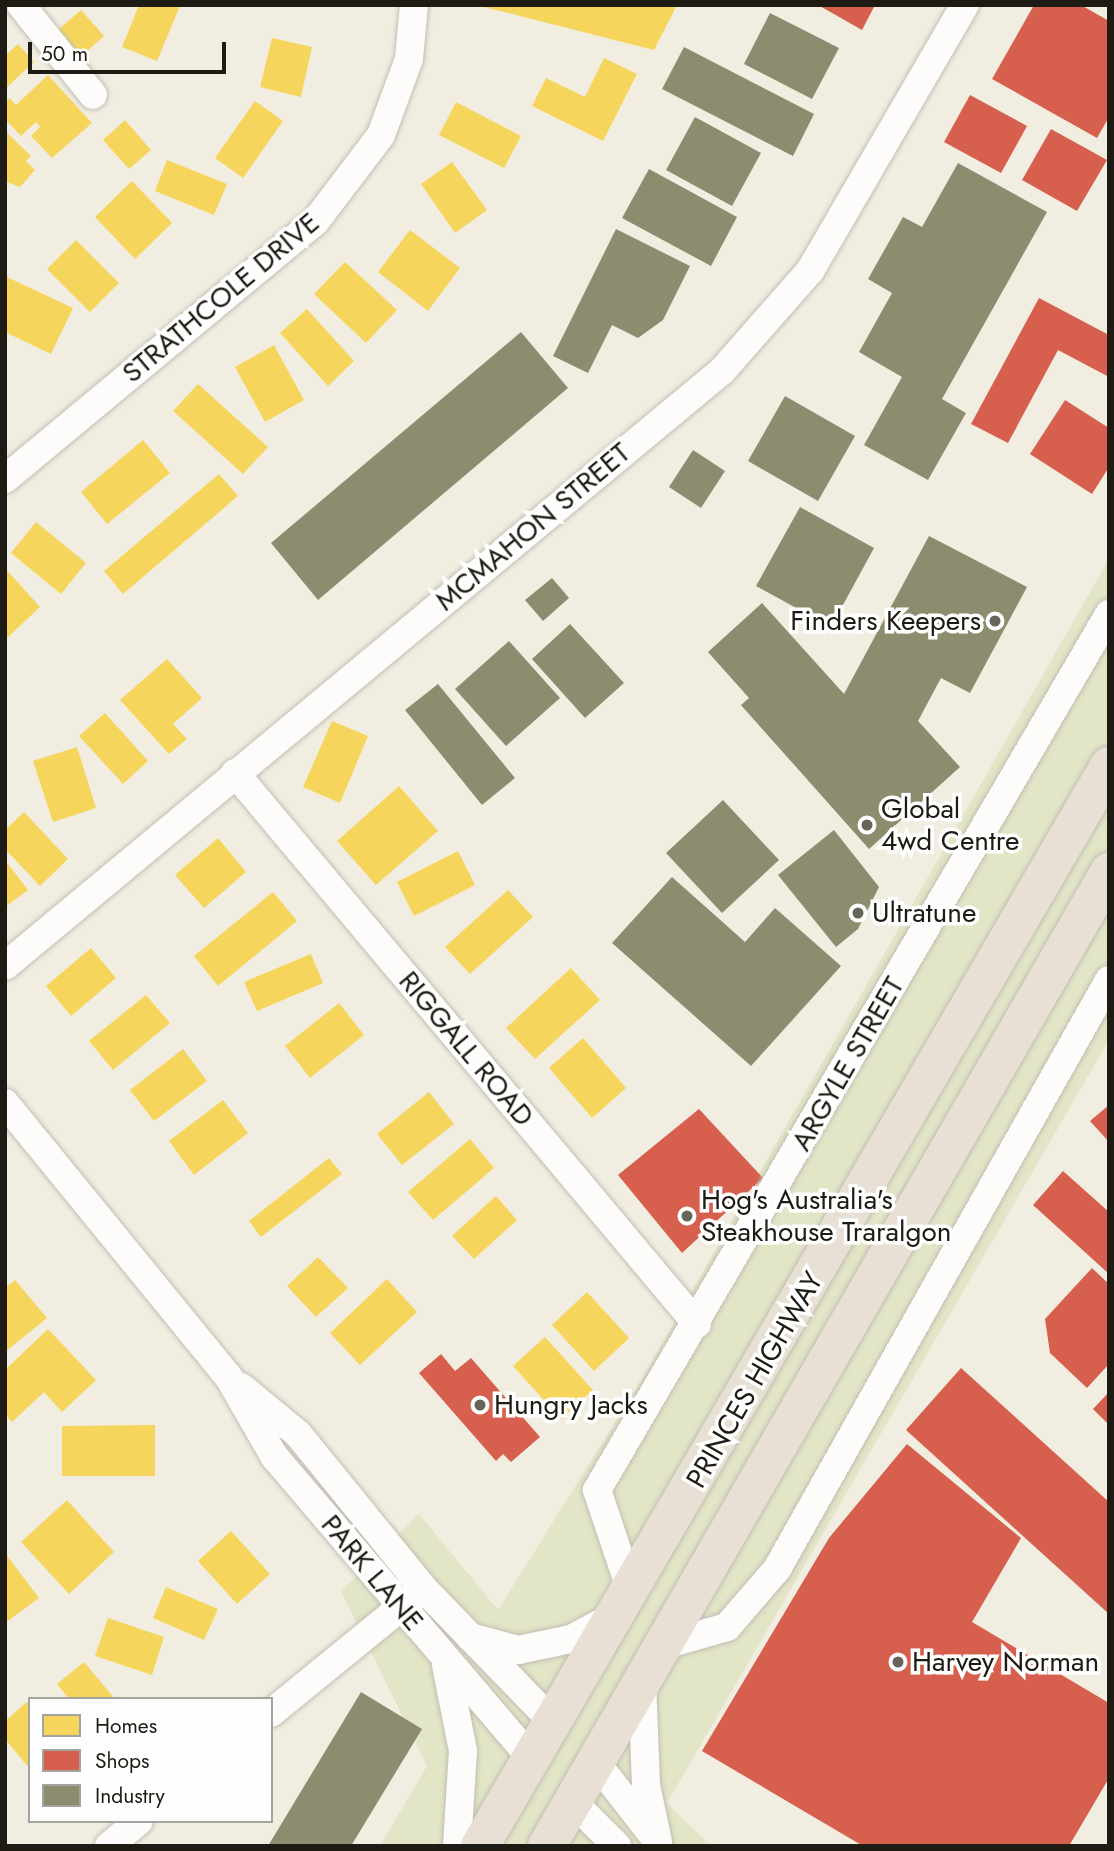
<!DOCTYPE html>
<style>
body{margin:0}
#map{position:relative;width:1114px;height:1851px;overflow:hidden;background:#f1eee1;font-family:Jost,sans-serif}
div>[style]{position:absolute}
.green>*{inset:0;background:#e2e5c6}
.homes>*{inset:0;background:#f6d55c}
.shops>*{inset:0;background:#d6604d}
.industry>*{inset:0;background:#8c8c6e}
.roads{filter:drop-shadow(0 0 2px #c1beb4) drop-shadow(0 0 2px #c1beb4)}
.minor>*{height:28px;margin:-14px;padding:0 14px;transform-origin:14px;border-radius:14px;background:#fdfcfa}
.highway>*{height:38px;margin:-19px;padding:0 19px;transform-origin:19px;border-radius:19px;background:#e8e0d5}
.dots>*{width:19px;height:19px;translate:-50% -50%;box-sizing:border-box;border:4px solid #fefefe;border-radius:50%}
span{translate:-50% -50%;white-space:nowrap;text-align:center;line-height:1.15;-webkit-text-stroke:7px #fefefe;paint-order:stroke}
.street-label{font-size:28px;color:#1d1b13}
.poi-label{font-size:28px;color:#1d1b13}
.right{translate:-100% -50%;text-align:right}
.left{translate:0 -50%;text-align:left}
.frame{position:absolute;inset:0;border:7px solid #1d1b13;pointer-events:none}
.legend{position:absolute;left:28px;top:1697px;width:245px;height:126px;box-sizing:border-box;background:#fefefe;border:2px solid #a4a3a0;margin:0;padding:9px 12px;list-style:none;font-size:21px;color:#1d1b13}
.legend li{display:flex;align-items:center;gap:14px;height:35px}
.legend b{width:35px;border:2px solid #a4a3a0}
.scale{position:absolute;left:28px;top:42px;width:198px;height:32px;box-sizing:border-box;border:4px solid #1d1b13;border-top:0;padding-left:9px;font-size:21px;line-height:24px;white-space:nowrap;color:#1d1b13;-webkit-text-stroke:5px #fefefe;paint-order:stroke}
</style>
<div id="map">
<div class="green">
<i style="clip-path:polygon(1109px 559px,1109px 1040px,667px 1803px,711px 1846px,380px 1846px,427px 1766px,341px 1591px,419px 1514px,498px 1610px,639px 1384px)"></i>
</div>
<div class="homes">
<i style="clip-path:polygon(139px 5px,180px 6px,157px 61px,122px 47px)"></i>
<i style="clip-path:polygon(476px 5px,677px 5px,654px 50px)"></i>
<i style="clip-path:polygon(81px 10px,104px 36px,75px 62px,52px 35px)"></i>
<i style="clip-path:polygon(272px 38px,312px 47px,301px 97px,260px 87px)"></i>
<i style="clip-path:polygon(18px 44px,34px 62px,5px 89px,5px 56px)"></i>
<i style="clip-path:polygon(604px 58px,637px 74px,603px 141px,532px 106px,546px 78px,585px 97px)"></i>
<i style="clip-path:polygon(48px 75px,92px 123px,52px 158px,31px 136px,40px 127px,36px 122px,21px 136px,5px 119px,5px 102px,10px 98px,16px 105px)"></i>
<i style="clip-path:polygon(255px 101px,283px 121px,243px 178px,215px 158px)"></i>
<i style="clip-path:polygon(456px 102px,521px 136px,504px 168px,439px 135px)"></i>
<i style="clip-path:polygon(125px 120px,151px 150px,129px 169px,103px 140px)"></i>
<i style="clip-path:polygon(5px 131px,31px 156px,26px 161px,35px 170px,20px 187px,5px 181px)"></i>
<i style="clip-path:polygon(167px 160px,227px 184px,214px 215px,155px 191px)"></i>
<i style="clip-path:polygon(452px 162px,487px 210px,455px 233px,421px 184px)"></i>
<i style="clip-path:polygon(132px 181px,172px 223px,135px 259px,95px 217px)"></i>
<i style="clip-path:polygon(410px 230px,460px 268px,428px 311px,378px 272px)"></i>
<i style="clip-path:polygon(76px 240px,119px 283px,90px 312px,47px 269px)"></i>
<i style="clip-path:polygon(345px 262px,397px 310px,366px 343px,314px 294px)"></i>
<i style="clip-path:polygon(7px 277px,73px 308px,51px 354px,5px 332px)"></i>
<i style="clip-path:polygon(307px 309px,354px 361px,328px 386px,280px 333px)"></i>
<i style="clip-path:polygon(274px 345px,304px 400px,265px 422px,235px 367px)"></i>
<i style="clip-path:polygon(198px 384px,268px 447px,243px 474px,173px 411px)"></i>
<i style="clip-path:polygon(143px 440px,170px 473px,107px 524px,81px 492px)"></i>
<i style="clip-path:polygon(219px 474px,238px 496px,123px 594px,104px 571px)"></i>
<i style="clip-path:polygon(36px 522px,86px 563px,61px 594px,11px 553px)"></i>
<i style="clip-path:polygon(5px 568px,40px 607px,8px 637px,5px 633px)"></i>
<i style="clip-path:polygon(167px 659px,202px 698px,173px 724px,187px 739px,169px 754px,120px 700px)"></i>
<i style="clip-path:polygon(105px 713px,148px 761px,123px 784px,79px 736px)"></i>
<i style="clip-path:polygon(332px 721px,368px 736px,340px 803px,303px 787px)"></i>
<i style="clip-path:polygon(77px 747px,96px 808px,53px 822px,33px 761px)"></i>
<i style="clip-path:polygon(399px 786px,438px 831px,376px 885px,337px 841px)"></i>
<i style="clip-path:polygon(24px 812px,68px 859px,40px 886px,5px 849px,5px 830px)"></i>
<i style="clip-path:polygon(218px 838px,246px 872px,204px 908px,175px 875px)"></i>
<i style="clip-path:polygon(458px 851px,475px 885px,414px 916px,397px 882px)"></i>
<i style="clip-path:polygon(5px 860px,28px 890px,5px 907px)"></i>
<i style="clip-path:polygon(508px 890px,533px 917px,470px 974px,445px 947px)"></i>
<i style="clip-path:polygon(273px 892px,297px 921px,218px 986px,194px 956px)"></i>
<i style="clip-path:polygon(91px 948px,116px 978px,71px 1016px,46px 986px)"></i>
<i style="clip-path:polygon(311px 954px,323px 983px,257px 1011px,244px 982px)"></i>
<i style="clip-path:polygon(571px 968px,600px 1000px,535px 1059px,506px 1028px)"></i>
<i style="clip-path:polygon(146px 995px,170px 1023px,113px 1070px,89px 1041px)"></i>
<i style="clip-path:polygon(339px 1003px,364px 1035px,310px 1078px,285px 1046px)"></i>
<i style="clip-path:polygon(583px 1038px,626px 1088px,592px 1118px,549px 1068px)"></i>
<i style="clip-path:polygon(183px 1049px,207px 1081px,154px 1121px,130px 1090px)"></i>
<i style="clip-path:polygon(429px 1092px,454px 1124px,402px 1165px,377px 1134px)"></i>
<i style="clip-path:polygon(223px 1100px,248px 1133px,194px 1175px,169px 1141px)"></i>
<i style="clip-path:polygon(470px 1139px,494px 1168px,433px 1220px,408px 1192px)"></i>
<i style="clip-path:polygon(329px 1158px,342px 1174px,261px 1237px,249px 1221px)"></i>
<i style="clip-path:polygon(496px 1196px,517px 1220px,474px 1259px,452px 1236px)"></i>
<i style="clip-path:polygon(318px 1257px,348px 1288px,316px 1317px,287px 1286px)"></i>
<i style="clip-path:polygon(387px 1279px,417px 1312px,360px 1365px,330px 1333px)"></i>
<i style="clip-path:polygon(15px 1280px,47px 1318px,5px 1352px,5px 1288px)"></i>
<i style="clip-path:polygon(587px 1292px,629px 1338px,594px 1371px,552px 1325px)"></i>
<i style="clip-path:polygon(48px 1329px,96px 1380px,62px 1412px,44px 1392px,12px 1422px,5px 1414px,5px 1370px)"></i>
<i style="clip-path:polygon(545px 1337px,593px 1390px,561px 1419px,513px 1366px)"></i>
<i style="clip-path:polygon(155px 1425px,155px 1476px,62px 1476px,62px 1426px)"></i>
<i style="clip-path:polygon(67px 1500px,114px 1552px,69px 1594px,21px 1542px)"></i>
<i style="clip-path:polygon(231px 1531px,270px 1574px,237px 1604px,198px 1561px)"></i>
<i style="clip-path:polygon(5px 1553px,39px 1598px,5px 1623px)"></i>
<i style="clip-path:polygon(166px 1587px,218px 1609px,204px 1640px,153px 1618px)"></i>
<i style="clip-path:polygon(108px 1618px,164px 1637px,152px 1675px,95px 1656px)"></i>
<i style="clip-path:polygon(84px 1662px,115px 1699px,69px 1699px,57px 1684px)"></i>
<i style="clip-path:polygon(27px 1702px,30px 1705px,30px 1769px,5px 1739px,5px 1721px)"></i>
</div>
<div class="shops">
<i style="clip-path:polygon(818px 5px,875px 5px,862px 30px)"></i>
<i style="clip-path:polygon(1034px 5px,1081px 5px,1109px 21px,1109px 117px,1097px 138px,992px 79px)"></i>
<i style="clip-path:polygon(970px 95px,1027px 126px,1001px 173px,944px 142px)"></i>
<i style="clip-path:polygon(1051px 129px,1107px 160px,1077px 211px,1022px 180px)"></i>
<i style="clip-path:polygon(1039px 298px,1109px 335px,1109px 377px,1058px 350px,1008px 443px,971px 424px)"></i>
<i style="clip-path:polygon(1065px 400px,1109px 428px,1109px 467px,1092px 494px,1030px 454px)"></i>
<i style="clip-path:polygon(1109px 1105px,1109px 1142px,1090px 1121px)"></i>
<i style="clip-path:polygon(699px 1109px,763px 1178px,682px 1253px,618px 1175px)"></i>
<i style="clip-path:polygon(1063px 1171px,1109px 1212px,1109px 1274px,1033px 1205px)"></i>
<i style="clip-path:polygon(1092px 1268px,1109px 1284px,1109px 1364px,1087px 1388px,1050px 1353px,1045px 1319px)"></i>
<i style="clip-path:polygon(441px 1354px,455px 1371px,471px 1358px,540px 1437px,511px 1462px,503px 1454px,496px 1461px,419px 1373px)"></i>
<i style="clip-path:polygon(961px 1368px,1109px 1502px,1109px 1614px,906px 1430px)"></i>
<i style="clip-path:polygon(1109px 1392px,1109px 1425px,1093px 1409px)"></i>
<i style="clip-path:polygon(907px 1444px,1021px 1538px,972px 1622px,1109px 1703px,1109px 1778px,1069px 1846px,863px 1846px,702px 1751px,829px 1538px)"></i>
</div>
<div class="industry">
<i style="clip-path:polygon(770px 13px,839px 48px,812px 99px,744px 64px)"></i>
<i style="clip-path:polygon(684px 47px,814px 114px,793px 156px,662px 89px)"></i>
<i style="clip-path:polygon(695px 117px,761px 153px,732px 206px,666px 170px)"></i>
<i style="clip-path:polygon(958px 163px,1047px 212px,942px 399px,966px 413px,928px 480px,864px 445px,902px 377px,859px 352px,892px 293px,868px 279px,903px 217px,922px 227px)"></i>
<i style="clip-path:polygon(649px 169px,737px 217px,711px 266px,622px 218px)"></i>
<i style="clip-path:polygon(616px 229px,690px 266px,663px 320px,638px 338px,612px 325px,588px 373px,553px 356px)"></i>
<i style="clip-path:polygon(521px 332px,568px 388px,318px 600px,271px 543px)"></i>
<i style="clip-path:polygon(785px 396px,855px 436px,818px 501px,748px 461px)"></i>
<i style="clip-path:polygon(693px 450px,725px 471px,701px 508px,669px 487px)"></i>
<i style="clip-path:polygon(800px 507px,874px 548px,831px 627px,756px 586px)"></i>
<i style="clip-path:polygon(929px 536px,1027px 587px,970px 693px,941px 678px,918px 721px,960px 767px,869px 849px,741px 705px,749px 698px,708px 652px,762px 603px,844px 694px)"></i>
<i style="clip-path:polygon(552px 578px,569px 598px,543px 621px,525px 600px)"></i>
<i style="clip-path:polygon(570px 624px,624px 683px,585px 718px,532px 659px)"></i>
<i style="clip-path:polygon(509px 641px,560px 698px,506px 746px,455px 689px)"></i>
<i style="clip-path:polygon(438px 684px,515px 778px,482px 805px,405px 710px)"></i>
<i style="clip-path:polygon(723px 800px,779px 860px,722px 913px,666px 853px)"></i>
<i style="clip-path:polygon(834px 830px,879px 887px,858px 929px,836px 947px,778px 875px)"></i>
<i style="clip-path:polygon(672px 877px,745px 942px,775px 908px,841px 966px,751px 1066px,612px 943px)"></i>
<i style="clip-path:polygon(361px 1692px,422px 1729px,351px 1846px,268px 1846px)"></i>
</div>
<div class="roads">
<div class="minor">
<i style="left:21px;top:5px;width:115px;rotate:51.3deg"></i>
<i style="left:5px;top:479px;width:403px;rotate:-39.7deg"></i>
<i style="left:315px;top:222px;width:109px;rotate:-52.8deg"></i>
<i style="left:381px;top:135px;width:81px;rotate:-69.8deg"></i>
<i style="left:409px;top:59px;width:54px;rotate:-84.7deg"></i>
<i style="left:235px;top:773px;width:719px;rotate:50.02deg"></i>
<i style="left:5px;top:966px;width:932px;rotate:-39.69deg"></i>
<i style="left:722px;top:371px;width:133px;rotate:-48.7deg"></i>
<i style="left:810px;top:271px;width:308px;rotate:-59.8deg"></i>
<i style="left:5px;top:1103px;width:353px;rotate:50.8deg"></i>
<i style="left:228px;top:1376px;width:92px;rotate:60.1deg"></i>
<i style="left:274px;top:1456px;width:398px;rotate:49.6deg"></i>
<i style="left:241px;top:1387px;width:74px;rotate:39.5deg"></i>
<i style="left:298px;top:1434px;width:200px;rotate:50.9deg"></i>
<i style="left:424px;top:1589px;width:187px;rotate:45.9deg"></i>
<i style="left:632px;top:1594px;width:110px;rotate:-108.6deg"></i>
<i style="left:597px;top:1490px;width:1015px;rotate:-59.69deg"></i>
<i style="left:470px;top:1637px;width:50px;rotate:15.2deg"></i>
<i style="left:518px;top:1650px;width:54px;rotate:-11.7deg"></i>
<i style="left:571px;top:1639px;width:49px;rotate:-28.1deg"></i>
<i style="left:657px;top:1647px;width:73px;rotate:-15.9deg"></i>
<i style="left:727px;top:1627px;width:77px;rotate:-49.2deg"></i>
<i style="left:777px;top:1569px;width:676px;rotate:-60.59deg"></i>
<i style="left:446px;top:1665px;width:88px;rotate:78.8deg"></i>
<i style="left:463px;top:1751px;width:95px;rotate:93.6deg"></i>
<i style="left:642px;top:1681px;width:104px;rotate:87.8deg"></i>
<i style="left:646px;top:1785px;width:58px;rotate:78.1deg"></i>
<i style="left:271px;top:1713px;width:183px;rotate:-39.2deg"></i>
<i style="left:594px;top:1760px;width:99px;rotate:52deg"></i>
<i style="left:571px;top:1800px;width:65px;rotate:45deg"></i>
<i style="left:109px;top:1846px;width:39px;rotate:-40deg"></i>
</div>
<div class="highway">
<i style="left:480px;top:1846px;width:1250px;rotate:-59.78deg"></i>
<i style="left:547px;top:1846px;width:1125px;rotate:-60.01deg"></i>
</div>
</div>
<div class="dots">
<i style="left:995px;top:621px;background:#67655b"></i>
<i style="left:867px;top:825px;background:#67655b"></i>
<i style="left:858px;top:913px;background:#67655b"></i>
<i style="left:687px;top:1216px;background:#67655b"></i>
<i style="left:480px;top:1405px;background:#67655b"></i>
<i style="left:898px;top:1662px;background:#67655b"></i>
</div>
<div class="street-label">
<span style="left:221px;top:298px;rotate:-40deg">STRATHCOLE DRIVE</span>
<span style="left:533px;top:527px;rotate:-40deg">MCMAHON STREET</span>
<span style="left:466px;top:1049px;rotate:50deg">RIGGALL ROAD</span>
<span style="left:848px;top:1064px;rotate:-60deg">ARGYLE STREET</span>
<span style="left:755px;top:1380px;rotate:-60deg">PRINCES HIGHWAY</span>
<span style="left:372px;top:1573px;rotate:50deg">PARK LANE</span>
</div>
<div class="poi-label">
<span class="right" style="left:981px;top:621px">Finders Keepers</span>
<span class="left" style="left:881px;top:825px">Global<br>4wd Centre</span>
<span class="left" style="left:872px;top:913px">Ultratune</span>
<span class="left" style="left:701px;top:1216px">Hog's Australia's<br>Steakhouse Traralgon</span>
<span class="left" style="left:494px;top:1405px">Hungry Jacks</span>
<span class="left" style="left:912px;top:1662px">Harvey Norman</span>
</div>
<div class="frame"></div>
<ul class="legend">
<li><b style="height:19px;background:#f6d55c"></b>Homes</li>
<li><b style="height:19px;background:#d6604d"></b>Shops</li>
<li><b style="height:19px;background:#8c8c6e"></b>Industry</li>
</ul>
<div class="scale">50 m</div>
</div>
